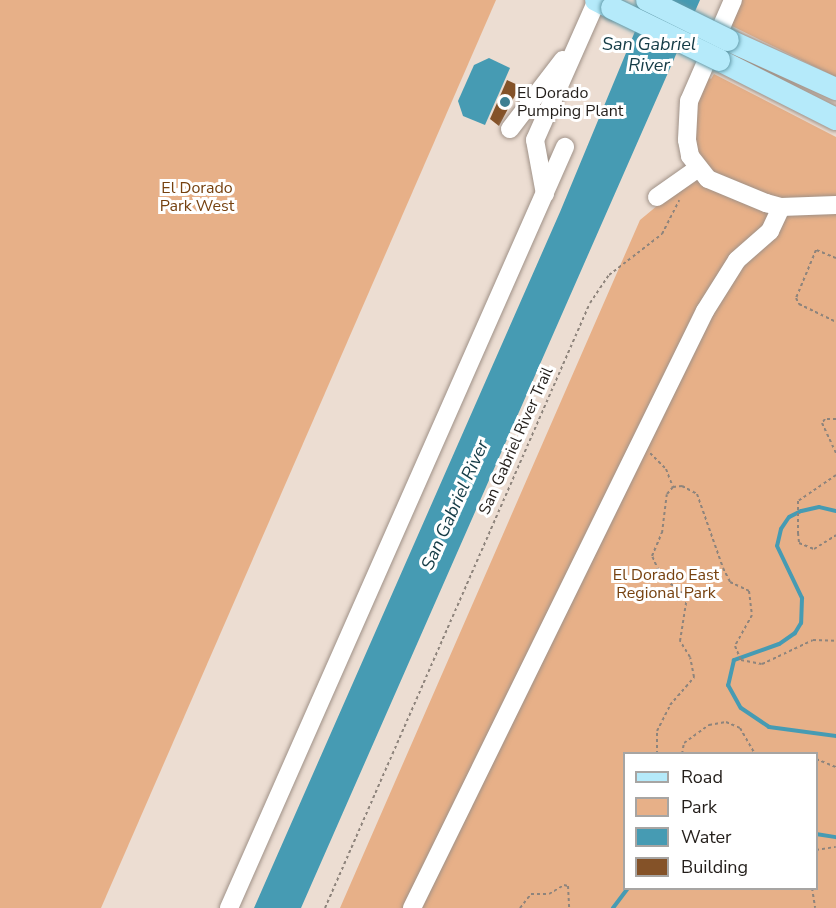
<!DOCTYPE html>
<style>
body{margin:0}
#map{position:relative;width:836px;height:908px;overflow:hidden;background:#ecddd2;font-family:"Nunito Sans",sans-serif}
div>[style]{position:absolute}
.green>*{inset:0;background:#e7b088}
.water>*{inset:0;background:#469bb3}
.stream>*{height:4px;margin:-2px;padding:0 2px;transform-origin:2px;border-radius:2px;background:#469bb3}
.building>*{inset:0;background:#845228}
.path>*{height:2px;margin-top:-1px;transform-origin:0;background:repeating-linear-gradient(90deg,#8e847c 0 3px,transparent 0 6px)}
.roads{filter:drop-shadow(0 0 2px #9f9187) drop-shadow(0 0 2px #9f9187)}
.minor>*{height:18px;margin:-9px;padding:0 9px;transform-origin:9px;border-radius:9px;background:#fff}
.major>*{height:22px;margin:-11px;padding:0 11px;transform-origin:11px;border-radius:11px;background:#b5eafa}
.bridges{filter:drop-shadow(0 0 2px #619aa9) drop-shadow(0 0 2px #619aa9)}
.major-bridge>*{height:22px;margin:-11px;padding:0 11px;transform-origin:11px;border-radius:11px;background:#b5eafa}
.dots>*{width:16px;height:16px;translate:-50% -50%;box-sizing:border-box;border:3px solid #fff;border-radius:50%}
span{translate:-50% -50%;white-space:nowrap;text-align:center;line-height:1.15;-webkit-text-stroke:6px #fff;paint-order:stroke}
.poi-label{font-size:16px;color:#231e1a}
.left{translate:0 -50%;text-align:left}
.park-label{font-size:16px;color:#76410f}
.street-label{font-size:16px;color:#231e1a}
.water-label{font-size:18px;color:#143b46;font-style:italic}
.legend{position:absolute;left:623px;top:752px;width:195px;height:138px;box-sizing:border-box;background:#fff;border:2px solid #a7a5a3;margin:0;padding:8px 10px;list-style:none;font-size:18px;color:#231e1a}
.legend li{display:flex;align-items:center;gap:12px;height:30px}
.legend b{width:30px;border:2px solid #a7a5a3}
</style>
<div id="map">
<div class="green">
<i style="clip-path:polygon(0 0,496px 0,101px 908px,0 908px)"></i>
<i style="clip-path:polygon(741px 0,836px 0,836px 77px,730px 25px)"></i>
<i style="clip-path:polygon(evenodd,714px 74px,836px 137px,836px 908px,340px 908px,640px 220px,704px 167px,696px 155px,692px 112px,707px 77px,711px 79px,714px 74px,624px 754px,816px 754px,816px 888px,624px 888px,624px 754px)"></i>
</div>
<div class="water">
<i style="clip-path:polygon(648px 0,700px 0,301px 908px,254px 908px,560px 212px)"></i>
<i style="clip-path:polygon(489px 58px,510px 68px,485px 125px,463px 116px,458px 101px,474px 65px)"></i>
</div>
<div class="stream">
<i style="left:836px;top:511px;width:17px;rotate:-167deg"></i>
<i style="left:819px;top:507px;width:18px;rotate:167deg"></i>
<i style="left:801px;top:511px;width:13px;rotate:153deg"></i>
<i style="left:789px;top:517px;width:14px;rotate:124deg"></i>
<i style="left:781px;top:529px;width:17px;rotate:103deg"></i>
<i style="left:777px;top:546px;width:58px;rotate:64.3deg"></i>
<i style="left:802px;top:598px;width:25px;rotate:92deg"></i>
<i style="left:801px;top:623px;width:12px;rotate:121deg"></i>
<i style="left:795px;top:633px;width:19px;rotate:145deg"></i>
<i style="left:779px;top:644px;width:48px;rotate:160.4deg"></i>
<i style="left:734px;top:660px;width:26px;rotate:103deg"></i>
<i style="left:728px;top:685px;width:26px;rotate:61deg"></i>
<i style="left:741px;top:708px;width:34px;rotate:34deg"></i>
<i style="left:769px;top:727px;width:68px;rotate:7.7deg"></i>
<i style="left:816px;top:834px;width:20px;rotate:9deg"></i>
<i style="left:613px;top:908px;width:25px;rotate:-53deg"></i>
</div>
<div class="building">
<i style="clip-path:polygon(507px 80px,520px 86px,499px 126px,490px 119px)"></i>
</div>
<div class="path">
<i style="left:836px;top:258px;width:22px;rotate:-158deg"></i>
<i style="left:816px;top:250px;width:52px;rotate:112.6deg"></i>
<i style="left:796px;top:298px;width:7px;rotate:63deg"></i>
<i style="left:799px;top:304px;width:41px;rotate:25.9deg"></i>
<i style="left:836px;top:419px;width:11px;rotate:180deg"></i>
<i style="left:825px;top:419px;width:5px;rotate:127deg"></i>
<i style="left:822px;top:423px;width:33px;rotate:65deg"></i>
<i style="left:650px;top:453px;width:23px;rotate:45deg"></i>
<i style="left:666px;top:469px;width:19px;rotate:69deg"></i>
<i style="left:836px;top:475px;width:46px;rotate:145.6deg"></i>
<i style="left:798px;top:501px;width:32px;rotate:90deg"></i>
<i style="left:798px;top:533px;width:10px;rotate:84deg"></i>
<i style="left:799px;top:543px;width:16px;rotate:22deg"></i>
<i style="left:814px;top:549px;width:26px;rotate:-32deg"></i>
<i style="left:657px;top:754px;width:23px;rotate:-90deg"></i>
<i style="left:657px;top:731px;width:29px;rotate:-63deg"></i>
<i style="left:670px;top:705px;width:37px;rotate:-49deg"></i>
<i style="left:694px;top:677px;width:20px;rotate:-101deg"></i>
<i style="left:690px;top:657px;width:19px;rotate:-122deg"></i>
<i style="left:680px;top:641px;width:45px;rotate:-81deg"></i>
<i style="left:687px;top:597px;width:33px;rotate:-141deg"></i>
<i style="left:661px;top:576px;width:22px;rotate:-114deg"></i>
<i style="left:652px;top:556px;width:25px;rotate:-67deg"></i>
<i style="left:662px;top:533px;width:39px;rotate:-83deg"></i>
<i style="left:667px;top:494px;width:9px;rotate:-49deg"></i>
<i style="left:673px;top:487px;width:9px;rotate:-6deg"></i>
<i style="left:682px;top:486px;width:17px;rotate:28deg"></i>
<i style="left:697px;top:494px;width:78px;rotate:70.6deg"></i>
<i style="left:723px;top:568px;width:16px;rotate:63deg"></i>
<i style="left:730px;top:582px;width:21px;rotate:25deg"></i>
<i style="left:749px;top:591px;width:24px;rotate:83deg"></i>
<i style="left:752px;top:615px;width:35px;rotate:119deg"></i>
<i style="left:735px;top:646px;width:15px;rotate:67deg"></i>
<i style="left:741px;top:660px;width:21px;rotate:11deg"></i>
<i style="left:762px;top:664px;width:56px;rotate:-25.2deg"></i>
<i style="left:813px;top:640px;width:23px;rotate:2deg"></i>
<i style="left:682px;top:754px;width:11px;rotate:-80deg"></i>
<i style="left:684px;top:743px;width:31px;rotate:-36deg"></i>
<i style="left:709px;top:725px;width:17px;rotate:-10deg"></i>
<i style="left:726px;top:722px;width:15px;rotate:23deg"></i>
<i style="left:740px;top:728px;width:30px;rotate:60deg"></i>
<i style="left:816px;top:759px;width:22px;rotate:22deg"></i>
<i style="left:816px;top:850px;width:20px;rotate:-9deg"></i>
<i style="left:812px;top:888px;width:20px;rotate:81deg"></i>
<i style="left:325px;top:908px;width:660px;rotate:-66.35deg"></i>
<i style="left:590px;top:303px;width:34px;rotate:-56deg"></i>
<i style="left:609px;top:275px;width:67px;rotate:-37.7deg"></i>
<i style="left:662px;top:234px;width:38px;rotate:-63deg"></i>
<i style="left:520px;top:908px;width:18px;rotate:-52deg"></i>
<i style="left:531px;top:894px;width:18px"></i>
<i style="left:549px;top:894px;width:17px;rotate:-31deg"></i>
<i style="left:564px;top:885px;width:4px;rotate:14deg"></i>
<i style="left:568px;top:886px;width:22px;rotate:87deg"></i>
</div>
<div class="roads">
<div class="minor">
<i style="left:733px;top:0;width:110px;rotate:113.5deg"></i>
<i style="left:689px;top:101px;width:39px;rotate:93deg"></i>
<i style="left:687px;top:140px;width:16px;rotate:79deg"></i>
<i style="left:690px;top:156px;width:29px;rotate:52deg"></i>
<i style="left:708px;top:179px;width:63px;rotate:22.5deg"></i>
<i style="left:766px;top:203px;width:16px;rotate:15deg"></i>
<i style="left:781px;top:207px;width:55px;rotate:-2.1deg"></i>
<i style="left:510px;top:129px;width:87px;rotate:-52.5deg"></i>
<i style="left:545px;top:194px;width:55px;rotate:-100.5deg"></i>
<i style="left:535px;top:140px;width:153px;rotate:-66.1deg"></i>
<i style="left:657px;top:197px;width:49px;rotate:-35deg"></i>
<i style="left:229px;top:908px;width:832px;rotate:-66.18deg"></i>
<i style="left:412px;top:908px;width:665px;rotate:-63.86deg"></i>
<i style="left:705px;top:311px;width:60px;rotate:-57.9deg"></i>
<i style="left:737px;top:260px;width:44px;rotate:-41.3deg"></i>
<i style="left:770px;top:231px;width:26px;rotate:-65deg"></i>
</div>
<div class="major">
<i style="left:596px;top:0;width:18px;rotate:27deg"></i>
<i style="left:728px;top:40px;width:119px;rotate:24.4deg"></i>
<i style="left:719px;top:60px;width:131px;rotate:26.8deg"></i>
</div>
</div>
<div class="bridges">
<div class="major-bridge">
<i style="left:647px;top:0;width:90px;rotate:26.3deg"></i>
<i style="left:612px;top:8px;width:119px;rotate:25.9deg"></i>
</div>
</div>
<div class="dots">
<i style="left:505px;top:102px;background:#3e7f92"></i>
</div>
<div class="poi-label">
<span class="left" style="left:517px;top:102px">El Dorado<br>Pumping Plant</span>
</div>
<div class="park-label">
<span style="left:197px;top:197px">El Dorado<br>Park West</span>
<span style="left:666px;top:584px">El Dorado East<br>Regional Park</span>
</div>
<div class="street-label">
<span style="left:516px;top:441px;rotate:-66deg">San Gabriel River Trail</span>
</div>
<div class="water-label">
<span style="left:649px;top:55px">San Gabriel<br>River</span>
<span style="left:455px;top:505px;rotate:-66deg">San Gabriel River</span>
</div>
<ul class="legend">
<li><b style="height:8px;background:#b5eafa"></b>Road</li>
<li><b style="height:16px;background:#e7b088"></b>Park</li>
<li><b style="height:16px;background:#469bb3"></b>Water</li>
<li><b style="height:16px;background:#845228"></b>Building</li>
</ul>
</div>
